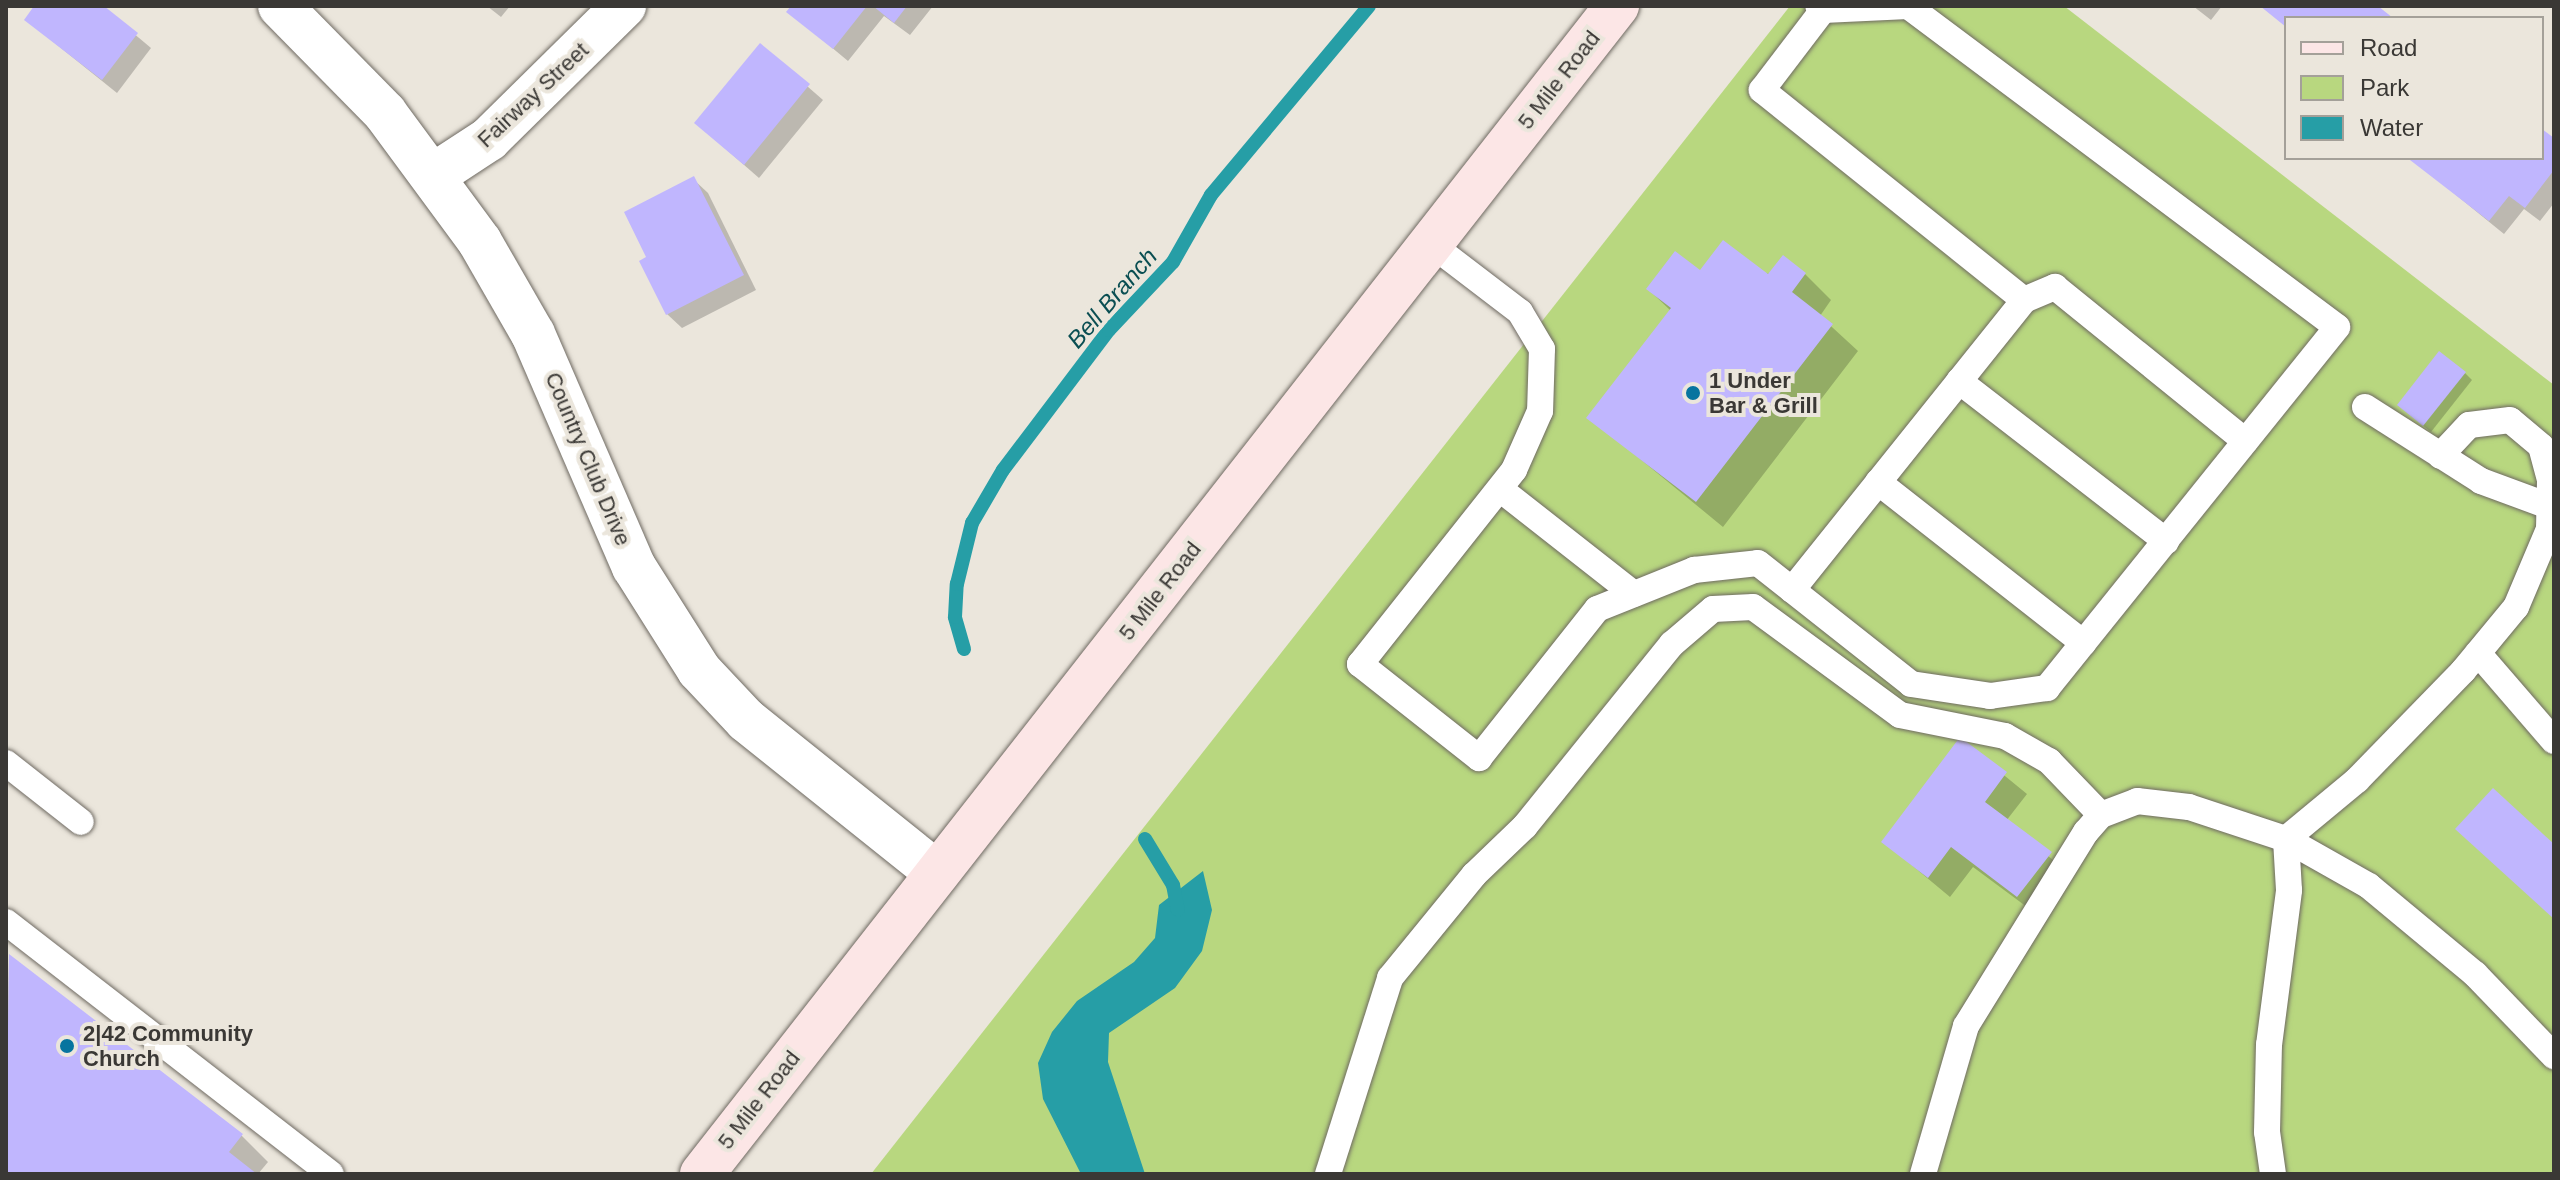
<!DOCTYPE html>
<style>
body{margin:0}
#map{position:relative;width:2560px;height:1180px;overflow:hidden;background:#ebe6dc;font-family:Arial,sans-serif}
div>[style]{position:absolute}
.green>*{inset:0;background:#b8d77f}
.water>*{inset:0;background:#269ea6}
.shadow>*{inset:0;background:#0003}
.stream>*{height:14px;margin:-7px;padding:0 7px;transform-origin:7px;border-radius:7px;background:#269ea6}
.building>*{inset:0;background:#c0b6fe}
.roads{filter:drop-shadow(0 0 2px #6f6a62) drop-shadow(0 0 2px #6f6a62)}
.lane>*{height:26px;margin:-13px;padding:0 13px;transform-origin:13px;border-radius:13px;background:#fff}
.street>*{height:44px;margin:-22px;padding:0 22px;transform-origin:22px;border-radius:22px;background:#fff}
.secondary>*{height:44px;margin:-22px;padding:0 22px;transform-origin:22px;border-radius:22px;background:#fce6e6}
.dots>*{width:22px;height:22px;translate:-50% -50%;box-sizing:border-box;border:4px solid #ebe6dc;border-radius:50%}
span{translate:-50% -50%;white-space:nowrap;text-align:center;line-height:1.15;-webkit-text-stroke:8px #ebe6dc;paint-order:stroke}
.street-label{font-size:22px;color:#3a3835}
.poi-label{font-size:22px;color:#3a3835;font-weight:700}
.left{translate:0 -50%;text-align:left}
.water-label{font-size:24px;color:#0a4e52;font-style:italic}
.frame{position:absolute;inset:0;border:8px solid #3a3835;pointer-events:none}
.legend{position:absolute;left:2284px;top:16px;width:260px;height:144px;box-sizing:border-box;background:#ebe6dc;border:2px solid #a4a099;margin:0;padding:10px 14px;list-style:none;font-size:24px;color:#3a3835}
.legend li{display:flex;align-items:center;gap:16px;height:40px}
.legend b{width:40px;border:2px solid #a4a099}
</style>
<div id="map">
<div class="green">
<i style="clip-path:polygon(1790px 6px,2064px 6px,2554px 385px,2554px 1174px,871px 1174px)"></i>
</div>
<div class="water">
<i style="clip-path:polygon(1203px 871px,1212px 910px,1202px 951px,1175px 988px,1109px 1033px,1108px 1062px,1145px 1174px,1081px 1174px,1043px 1099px,1038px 1063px,1052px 1032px,1077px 1001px,1134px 962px,1155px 938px,1159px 905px)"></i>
</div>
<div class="shadow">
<i style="clip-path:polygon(37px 6px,101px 6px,151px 48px,117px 93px,26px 20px)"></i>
<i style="clip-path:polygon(487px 6px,510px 6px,501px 17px)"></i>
<i style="clip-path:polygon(793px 6px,933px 6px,910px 35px,884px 16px,848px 61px,789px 12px)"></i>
<i style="clip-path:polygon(2193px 6px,2222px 6px,2211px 20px)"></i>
<i style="clip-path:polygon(761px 46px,823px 100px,759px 178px,696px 123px)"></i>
<i style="clip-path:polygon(2542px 131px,2554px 141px,2554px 203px,2540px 221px,2524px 209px,2504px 234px,2413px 160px,2542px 158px)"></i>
<i style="clip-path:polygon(693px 179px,708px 193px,756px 290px,682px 328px,667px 314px,649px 258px)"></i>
<i style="clip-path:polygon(1700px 273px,1805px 274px,1831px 300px,1820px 316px,1858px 351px,1723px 527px,1589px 417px,1671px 311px,1648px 289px)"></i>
<i style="clip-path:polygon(2465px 373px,2472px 380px,2431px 432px,2406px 412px)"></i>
<i style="clip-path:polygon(1961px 740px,2027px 794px,2006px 821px,2071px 875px,2039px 916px,1973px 867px,1950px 897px,1884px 842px)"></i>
<i style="clip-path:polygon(9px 957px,242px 1136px,268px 1162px,258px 1174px,6px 1174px)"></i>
</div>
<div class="stream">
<i style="left:964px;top:649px;width:33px;rotate:-106deg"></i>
<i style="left:955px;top:617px;width:33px;rotate:-87deg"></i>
<i style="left:957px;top:584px;width:63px;rotate:-76.2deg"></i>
<i style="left:972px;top:523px;width:61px;rotate:-59.7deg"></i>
<i style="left:1003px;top:470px;width:176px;rotate:-52.9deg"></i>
<i style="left:1109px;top:330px;width:93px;rotate:-46.7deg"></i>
<i style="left:1173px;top:262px;width:77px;rotate:-60.4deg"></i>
<i style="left:1211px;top:195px;width:246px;rotate:-50.1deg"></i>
<i style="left:1145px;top:839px;width:54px;rotate:58.7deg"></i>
<i style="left:1173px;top:885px;width:25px;rotate:79deg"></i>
</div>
<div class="building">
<i style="clip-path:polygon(34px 6px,104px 6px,138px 33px,102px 80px,24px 20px)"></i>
<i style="clip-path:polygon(791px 6px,867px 6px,833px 49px,786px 12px)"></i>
<i style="clip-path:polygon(873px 6px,907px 6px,894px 23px)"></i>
<i style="clip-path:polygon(2260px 6px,2378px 6px,2393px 18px,2286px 18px,2286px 27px)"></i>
<i style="clip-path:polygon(760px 43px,810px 84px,744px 165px,694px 123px)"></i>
<i style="clip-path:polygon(2542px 129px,2554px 138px,2554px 170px,2525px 208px,2509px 196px,2489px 221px,2410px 160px,2542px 158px)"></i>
<i style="clip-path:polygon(694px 176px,744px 275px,666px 315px,639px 261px,646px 257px,624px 212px)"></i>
<i style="clip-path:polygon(1723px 240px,1768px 274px,1783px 255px,1806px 273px,1792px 292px,1833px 324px,1696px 502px,1586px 418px,1671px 308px,1646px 289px,1675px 251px,1700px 270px)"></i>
<i style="clip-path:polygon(2439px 351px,2466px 372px,2423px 426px,2397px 405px)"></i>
<i style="clip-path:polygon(1960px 737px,2007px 772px,1985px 802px,2052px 852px,2017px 897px,1951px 847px,1928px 878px,1881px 842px)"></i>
<i style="clip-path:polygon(2493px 788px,2554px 844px,2554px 919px,2455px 829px)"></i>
<i style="clip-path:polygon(9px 954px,243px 1134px,229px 1152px,257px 1174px,6px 1174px)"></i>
</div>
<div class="roads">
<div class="lane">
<i style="left:1431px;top:244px;width:112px;rotate:37.4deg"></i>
<i style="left:1520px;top:312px;width:43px;rotate:59.3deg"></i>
<i style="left:1542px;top:349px;width:62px;rotate:91.8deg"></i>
<i style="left:1540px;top:411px;width:64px;rotate:113.8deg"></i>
<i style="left:1514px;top:470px;width:248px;rotate:128.4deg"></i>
<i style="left:1360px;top:664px;width:152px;rotate:38.3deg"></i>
<i style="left:1479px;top:758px;width:190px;rotate:-51.6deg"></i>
<i style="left:1597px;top:609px;width:105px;rotate:-21.9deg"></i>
<i style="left:1694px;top:570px;width:64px;rotate:-6.2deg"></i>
<i style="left:1758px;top:563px;width:195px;rotate:38.3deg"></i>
<i style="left:1911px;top:684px;width:80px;rotate:8.6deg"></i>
<i style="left:1990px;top:696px;width:58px;rotate:-8deg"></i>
<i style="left:2047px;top:688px;width:463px;rotate:-51.2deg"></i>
<i style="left:2337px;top:327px;width:536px;rotate:-143.19deg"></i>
<i style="left:1908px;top:6px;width:85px;rotate:177.3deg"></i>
<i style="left:1823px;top:10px;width:6px;rotate:-141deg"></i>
<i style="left:2024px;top:300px;width:34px;rotate:-23deg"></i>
<i style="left:2055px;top:287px;width:245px;rotate:39deg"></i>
<i style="left:1959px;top:381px;width:262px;rotate:37.7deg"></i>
<i style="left:2365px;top:407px;width:138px;rotate:32.5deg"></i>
<i style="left:2481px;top:481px;width:78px;rotate:20.3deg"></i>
<i style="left:1878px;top:482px;width:261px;rotate:38.1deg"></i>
<i style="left:1500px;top:489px;width:170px;rotate:38.1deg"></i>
<i style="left:1792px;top:590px;width:371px;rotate:-51.3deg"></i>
<i style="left:2024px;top:300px;width:336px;rotate:-141.3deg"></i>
<i style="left:1762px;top:90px;width:101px;rotate:-52.7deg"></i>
<i style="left:2478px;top:653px;width:116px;rotate:49.2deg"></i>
<i style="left:6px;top:763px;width:95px;rotate:38.2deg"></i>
<i style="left:6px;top:922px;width:411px;rotate:37.8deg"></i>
<i style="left:1328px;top:1174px;width:206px;rotate:-72.4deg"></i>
<i style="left:1390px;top:978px;width:133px;rotate:-50.8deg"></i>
<i style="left:1474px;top:875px;width:71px;rotate:-43.9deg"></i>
<i style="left:1525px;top:826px;width:234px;rotate:-51.1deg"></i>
<i style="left:1672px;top:644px;width:54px;rotate:-40.5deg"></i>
<i style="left:1713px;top:609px;width:40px;rotate:-2.9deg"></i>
<i style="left:1753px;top:607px;width:182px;rotate:36.3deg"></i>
<i style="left:1900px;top:715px;width:107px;rotate:11.3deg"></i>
<i style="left:2005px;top:736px;width:51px;rotate:29.6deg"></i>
<i style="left:2049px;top:761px;width:75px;rotate:46.1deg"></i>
<i style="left:1923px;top:1174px;width:154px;rotate:-73.8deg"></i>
<i style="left:1966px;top:1026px;width:228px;rotate:-58.3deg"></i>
<i style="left:2086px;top:832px;width:23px;rotate:-49deg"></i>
<i style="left:2101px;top:815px;width:39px;rotate:-21deg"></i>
<i style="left:2137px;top:801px;width:52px;rotate:6.6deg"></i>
<i style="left:2189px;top:807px;width:102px;rotate:18.3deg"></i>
<i style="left:2286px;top:839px;width:95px;rotate:29.5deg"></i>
<i style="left:2369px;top:886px;width:138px;rotate:39.7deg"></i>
<i style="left:2475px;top:974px;width:114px;rotate:46.1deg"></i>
<i style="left:2273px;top:1174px;width:42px;rotate:-98.1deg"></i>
<i style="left:2267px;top:1132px;width:87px;rotate:-88.7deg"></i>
<i style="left:2269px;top:1045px;width:156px;rotate:-82.6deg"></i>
<i style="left:2289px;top:890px;width:51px;rotate:-93.4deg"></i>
<i style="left:2286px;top:839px;width:92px;rotate:-39.7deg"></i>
<i style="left:2357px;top:780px;width:152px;rotate:-45.8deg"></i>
<i style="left:2463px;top:671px;width:83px;rotate:-50.4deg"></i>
<i style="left:2516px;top:607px;width:85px;rotate:-67.1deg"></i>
<i style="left:2549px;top:529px;width:49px;rotate:-88.8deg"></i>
<i style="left:2550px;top:480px;width:35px;rotate:-105deg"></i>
<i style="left:2541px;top:446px;width:40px;rotate:-140deg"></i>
<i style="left:2510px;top:420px;width:41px;rotate:173deg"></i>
<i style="left:2469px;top:425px;width:42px;rotate:133.1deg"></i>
</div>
<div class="street">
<i style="left:280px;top:6px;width:150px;rotate:45.5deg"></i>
<i style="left:385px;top:113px;width:160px;rotate:53.6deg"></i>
<i style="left:480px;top:242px;width:106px;rotate:60.1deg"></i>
<i style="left:533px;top:334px;width:254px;rotate:66.6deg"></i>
<i style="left:634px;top:567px;width:122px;rotate:57.7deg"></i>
<i style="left:699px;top:670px;width:69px;rotate:46.8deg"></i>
<i style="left:746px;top:720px;width:245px;rotate:38.7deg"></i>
<i style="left:434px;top:175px;width:66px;rotate:-33.2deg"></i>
<i style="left:489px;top:139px;width:190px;rotate:-44.6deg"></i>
</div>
<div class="secondary">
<i style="left:702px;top:1174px;width:1484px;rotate:-51.93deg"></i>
</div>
</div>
<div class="dots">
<i style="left:1693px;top:393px;background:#07749f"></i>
<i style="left:67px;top:1046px;background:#07749f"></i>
</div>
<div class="street-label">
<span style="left:1559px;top:80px;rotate:-52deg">5 Mile Road</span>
<span style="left:533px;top:95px;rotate:-43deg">Fairway Street</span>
<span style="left:588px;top:459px;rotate:67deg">Country Club Drive</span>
<span style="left:1160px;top:591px;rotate:-52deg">5 Mile Road</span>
<span style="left:759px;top:1100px;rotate:-52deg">5 Mile Road</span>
</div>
<div class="poi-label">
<span class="left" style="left:1709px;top:393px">1 Under<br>Bar &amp; Grill</span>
<span class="left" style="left:83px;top:1046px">2|42 Community<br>Church</span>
</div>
<div class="water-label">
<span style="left:1112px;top:298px;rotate:-49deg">Bell Branch</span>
</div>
<div class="frame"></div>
<ul class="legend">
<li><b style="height:10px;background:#fce6e6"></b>Road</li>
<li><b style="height:22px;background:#b8d77f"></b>Park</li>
<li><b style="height:22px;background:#269ea6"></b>Water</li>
</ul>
</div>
